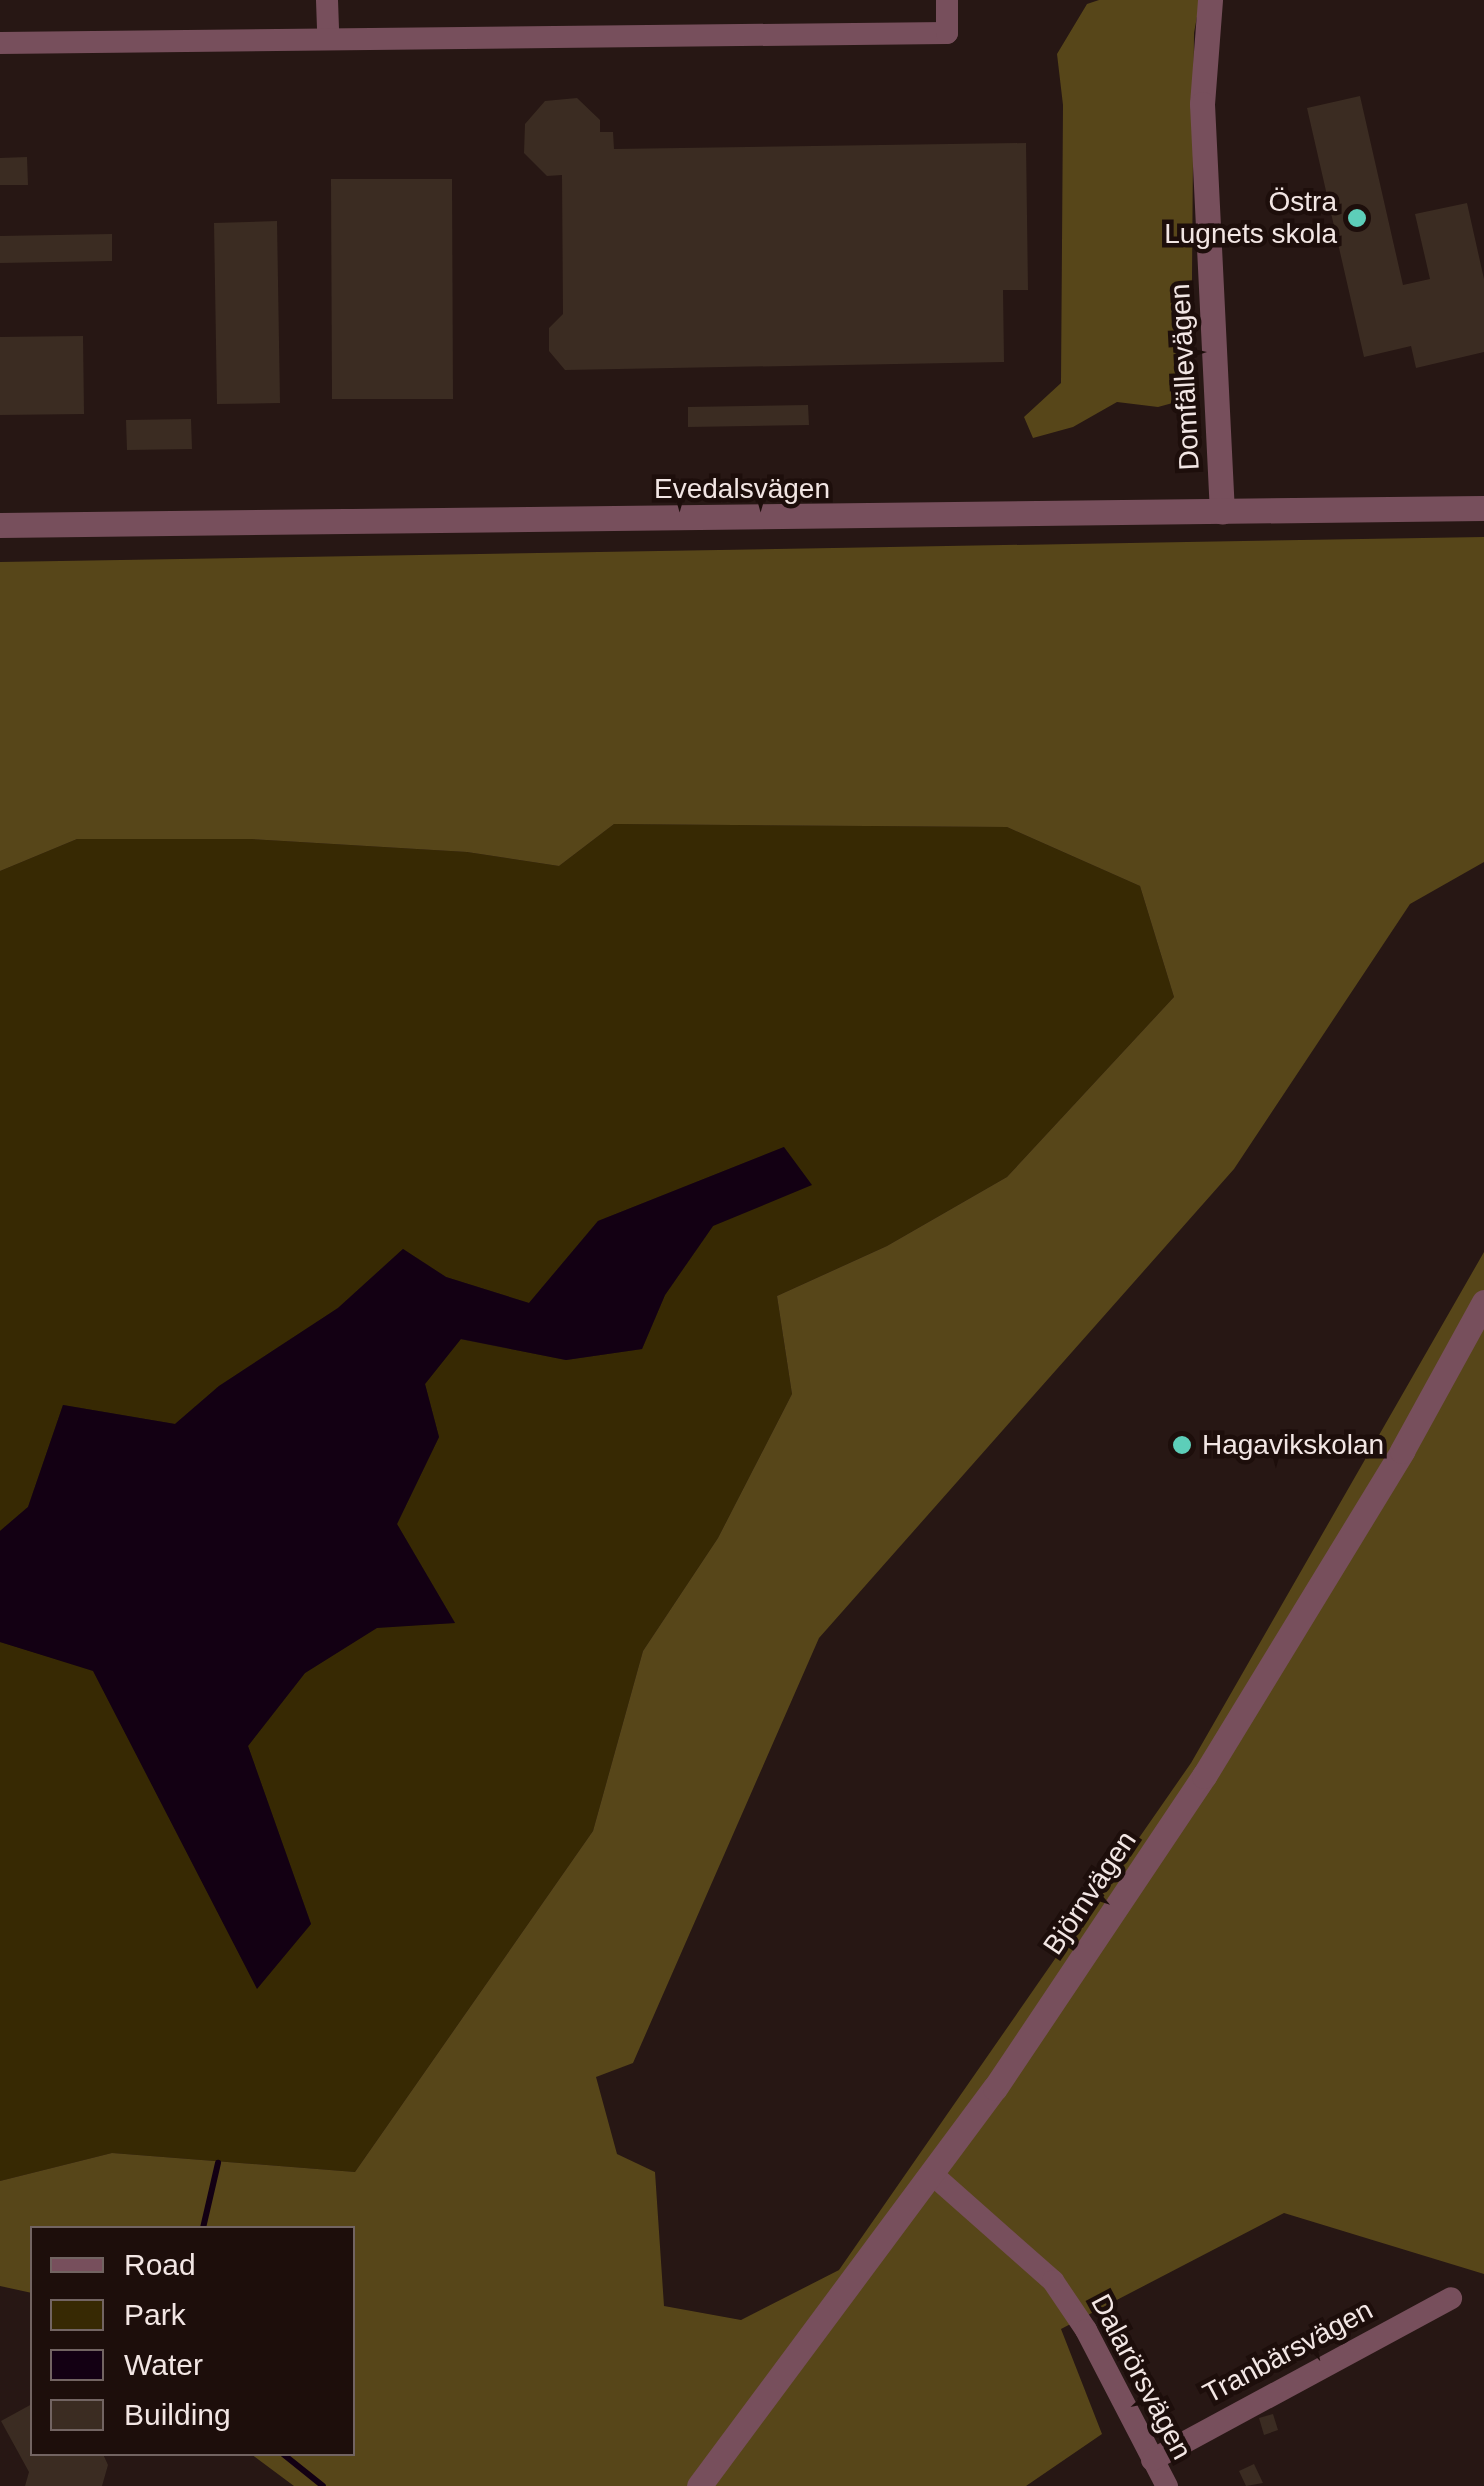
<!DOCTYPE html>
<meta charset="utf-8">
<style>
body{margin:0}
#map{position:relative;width:1484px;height:2486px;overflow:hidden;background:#271714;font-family:Helvetica,sans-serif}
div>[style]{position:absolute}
.green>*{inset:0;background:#372903}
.forest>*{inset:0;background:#574619}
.water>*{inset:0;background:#130013}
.stream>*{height:6px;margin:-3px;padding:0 3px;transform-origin:3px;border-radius:3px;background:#130013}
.building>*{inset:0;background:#3b2c22}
.minor>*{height:22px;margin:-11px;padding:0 11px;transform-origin:11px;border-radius:11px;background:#774f5c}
.tertiary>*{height:25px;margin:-12.5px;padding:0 12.5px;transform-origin:12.5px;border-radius:12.5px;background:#774f5c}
.dots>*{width:28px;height:28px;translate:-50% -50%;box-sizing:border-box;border:5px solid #1d0e0b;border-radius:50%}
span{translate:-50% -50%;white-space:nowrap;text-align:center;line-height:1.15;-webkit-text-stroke:9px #1d0e0b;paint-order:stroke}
.poi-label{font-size:28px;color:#f2e6e4}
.right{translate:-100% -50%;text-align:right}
.left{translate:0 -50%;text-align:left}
.street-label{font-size:28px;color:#f2e6e4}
.legend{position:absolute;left:30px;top:2226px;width:325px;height:230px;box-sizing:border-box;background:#1d0e0b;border:2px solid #726462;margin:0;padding:12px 18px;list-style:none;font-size:30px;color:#f2e6e4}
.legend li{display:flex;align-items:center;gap:20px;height:50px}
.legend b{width:50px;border:2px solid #726462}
</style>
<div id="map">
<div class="green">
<i style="clip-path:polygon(614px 824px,1007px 827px,1140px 886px,1174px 997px,1007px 1177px,887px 1246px,777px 1296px,792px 1394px,718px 1538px,643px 1651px,593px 1831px,355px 2172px,112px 2153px,0 2181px,0 1642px,93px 1670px,257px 1988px,311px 1924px,248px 1746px,305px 1673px,377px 1627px,455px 1623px,397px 1524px,439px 1437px,425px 1384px,460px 1339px,566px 1360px,642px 1349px,665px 1295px,713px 1226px,784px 1147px,598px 1221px,529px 1303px,446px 1277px,403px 1249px,338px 1308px,219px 1386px,175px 1424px,63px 1405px,28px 1507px,0 1531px,0 871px,77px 839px,250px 839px,467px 852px,559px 866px)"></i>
</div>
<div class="forest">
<i style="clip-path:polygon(1099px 0,1200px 0,1194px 33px,1191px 398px,1158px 407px,1117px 402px,1073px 427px,1033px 438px,1024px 417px,1061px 383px,1063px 105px,1057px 54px,1087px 4px)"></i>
<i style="clip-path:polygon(1484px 537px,1484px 862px,1410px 904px,1234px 1169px,819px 1638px,633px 2063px,596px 2077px,617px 2154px,655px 2172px,664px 2306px,741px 2320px,839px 2270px,1191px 1763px,1484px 1252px,1484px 2274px,1284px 2213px,1061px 2329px,1102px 2434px,1026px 2486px,294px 2486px,251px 2454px,352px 2454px,352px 2228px,32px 2228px,32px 2293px,0 2286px,0 2181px,112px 2153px,355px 2172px,593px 1831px,643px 1651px,718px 1538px,792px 1394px,777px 1296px,887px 1246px,1007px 1177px,1174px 997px,1140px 886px,1007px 827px,614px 824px,559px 866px,467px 852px,250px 839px,77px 839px,0 871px,0 562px)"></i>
</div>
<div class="water">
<i style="clip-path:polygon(784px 1147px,812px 1185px,713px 1226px,665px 1295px,642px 1349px,566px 1360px,461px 1339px,425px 1384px,439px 1437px,397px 1524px,455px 1623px,377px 1628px,305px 1673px,248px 1746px,311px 1924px,257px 1989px,93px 1671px,0 1642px,0 1531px,28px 1507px,63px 1405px,175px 1424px,219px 1386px,338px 1308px,403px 1249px,446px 1277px,529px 1303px,598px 1221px)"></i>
</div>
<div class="stream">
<i style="left:203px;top:2228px;width:67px;rotate:-77deg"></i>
<i style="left:283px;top:2454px;width:51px;rotate:38.7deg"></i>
</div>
<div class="building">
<i style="clip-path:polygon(1360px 96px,1403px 285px,1430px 279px,1415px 214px,1467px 203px,1484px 279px,1484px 352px,1416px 368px,1411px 346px,1364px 357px,1307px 108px)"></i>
<i style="clip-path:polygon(577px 98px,600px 120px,600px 132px,613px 132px,614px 149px,1026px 143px,1028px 290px,1003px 290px,1004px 362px,565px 370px,549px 351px,549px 328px,563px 314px,562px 175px,547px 176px,524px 153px,525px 124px,545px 101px)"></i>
<i style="clip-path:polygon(27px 157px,28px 185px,0 185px,0 158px)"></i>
<i style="clip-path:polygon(331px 179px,452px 179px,453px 399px,332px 399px)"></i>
<i style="clip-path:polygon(277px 221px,280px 403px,217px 404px,214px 223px)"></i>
<i style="clip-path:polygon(112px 234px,112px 261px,0 263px,0 236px)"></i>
<i style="clip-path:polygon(83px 336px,84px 414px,0 415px,0 337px)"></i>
<i style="clip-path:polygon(808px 405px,809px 425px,688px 427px,688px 407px)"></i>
<i style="clip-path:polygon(191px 419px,192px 449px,127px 450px,126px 420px)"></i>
<i style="clip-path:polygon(32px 2404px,32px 2454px,103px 2454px,108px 2465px,102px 2486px,25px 2486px,29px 2472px,1px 2421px)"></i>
<i style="clip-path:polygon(1273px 2414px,1278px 2430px,1264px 2435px,1259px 2418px)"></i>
<i style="clip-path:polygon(1254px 2464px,1263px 2483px,1246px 2486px,1239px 2471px)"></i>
</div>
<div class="minor">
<i style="left:327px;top:0;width:38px;rotate:88deg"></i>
<i style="left:0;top:43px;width:947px;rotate:-0.61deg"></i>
<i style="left:947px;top:33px;width:33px;rotate:-90deg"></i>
<i style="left:932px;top:2174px;width:162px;rotate:41.5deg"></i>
<i style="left:1053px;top:2281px;width:59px;rotate:56deg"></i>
<i style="left:1086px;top:2330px;width:176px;rotate:62.6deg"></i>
<i style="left:1152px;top:2460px;width:340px;rotate:-28.4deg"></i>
</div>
<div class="tertiary">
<i style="left:1210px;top:0;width:104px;rotate:94.4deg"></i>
<i style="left:1202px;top:104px;width:408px;rotate:87.2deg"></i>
<i style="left:0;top:525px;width:1484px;rotate:-0.66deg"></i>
<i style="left:699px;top:2486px;width:496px;rotate:-53.4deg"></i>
<i style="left:995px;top:2088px;width:376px;rotate:-56.2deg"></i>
<i style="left:1204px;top:1776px;width:381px;rotate:-58.6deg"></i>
<i style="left:1402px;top:1451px;width:170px;rotate:-61.2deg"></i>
</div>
<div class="dots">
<i style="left:1357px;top:218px;background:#5dceb9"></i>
<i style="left:1182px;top:1445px;background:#5dceb9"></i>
</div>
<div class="poi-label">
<span class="right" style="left:1337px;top:218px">Östra<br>Lugnets skola</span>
<span class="left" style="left:1202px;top:1445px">Hagavikskolan</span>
</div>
<div class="street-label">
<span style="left:1185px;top:377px;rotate:-93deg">Domfällevägen</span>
<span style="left:742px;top:489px">Evedalsvägen</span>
<span style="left:1090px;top:1893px;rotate:-56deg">Björnvägen</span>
<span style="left:1288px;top:2352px;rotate:-28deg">Tranbärsvägen</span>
<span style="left:1141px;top:2377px;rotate:62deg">Dalarörsvägen</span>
</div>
<ul class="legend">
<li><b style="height:12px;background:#774f5c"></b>Road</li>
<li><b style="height:28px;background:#372903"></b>Park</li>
<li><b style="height:28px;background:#130013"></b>Water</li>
<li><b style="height:28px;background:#3b2c22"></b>Building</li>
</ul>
</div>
